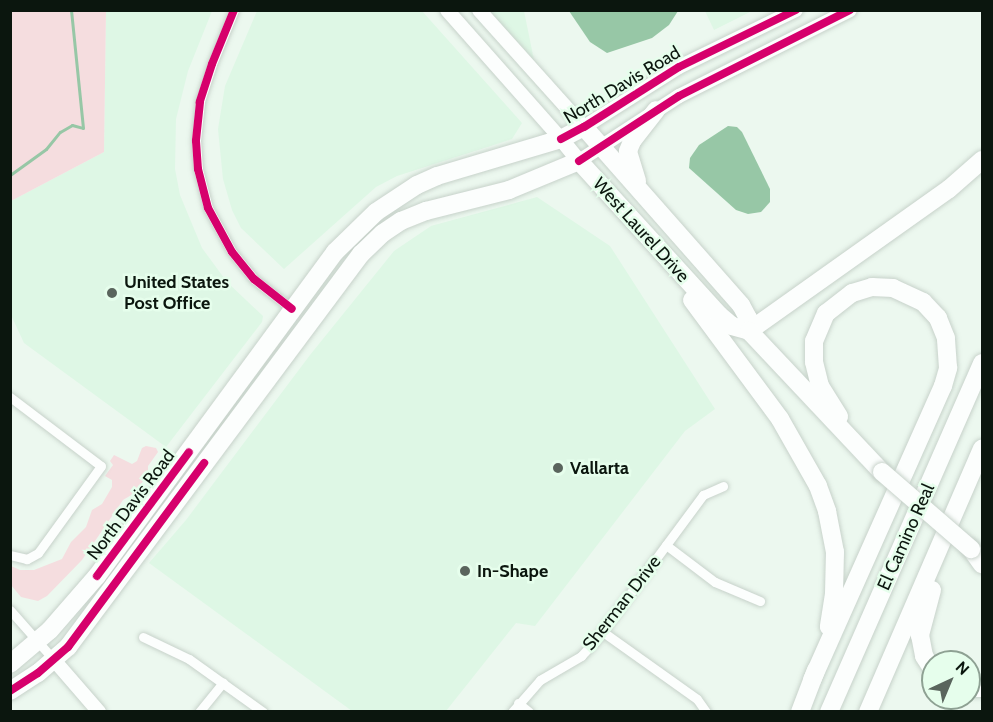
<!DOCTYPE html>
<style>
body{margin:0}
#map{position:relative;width:993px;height:722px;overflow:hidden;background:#ecf8ef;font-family:Cabin,sans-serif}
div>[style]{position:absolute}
.built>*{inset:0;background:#def7e5}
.green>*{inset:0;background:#f5dddf}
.water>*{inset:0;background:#97c7a6}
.stream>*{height:3px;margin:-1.5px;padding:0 1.5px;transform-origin:1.5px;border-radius:1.5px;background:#97c7a6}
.roads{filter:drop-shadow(0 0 2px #c7d2ca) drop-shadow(0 0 2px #c7d2ca)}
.street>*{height:9px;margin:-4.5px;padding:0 4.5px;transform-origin:4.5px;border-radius:4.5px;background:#fcfefd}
.secondary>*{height:14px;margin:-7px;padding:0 7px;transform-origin:7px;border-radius:7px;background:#fcfefd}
.primary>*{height:15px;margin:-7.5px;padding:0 7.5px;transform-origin:7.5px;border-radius:7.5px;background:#fcfefd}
.highway>*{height:18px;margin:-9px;padding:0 9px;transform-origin:9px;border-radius:9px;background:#fcfefd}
.bridges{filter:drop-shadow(0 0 2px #c7d2ca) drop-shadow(0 0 2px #c7d2ca)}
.highway-bridge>*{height:18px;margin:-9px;padding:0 9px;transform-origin:9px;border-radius:9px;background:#fcfefd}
.cycleway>*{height:8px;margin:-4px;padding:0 4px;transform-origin:4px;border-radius:4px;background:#d6006c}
.dots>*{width:16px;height:16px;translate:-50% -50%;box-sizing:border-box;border:3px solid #e6feec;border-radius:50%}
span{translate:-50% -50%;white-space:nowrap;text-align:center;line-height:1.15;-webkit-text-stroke:5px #e6feec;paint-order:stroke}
.street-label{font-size:18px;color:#0b160e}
.poi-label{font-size:18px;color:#0b160e;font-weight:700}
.left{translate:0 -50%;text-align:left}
.frame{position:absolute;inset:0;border:12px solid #0b160e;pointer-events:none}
.north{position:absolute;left:921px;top:650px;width:60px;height:60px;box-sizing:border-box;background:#e6feec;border:2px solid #8ea193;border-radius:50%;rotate:44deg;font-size:16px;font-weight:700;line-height:24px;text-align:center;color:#0b160e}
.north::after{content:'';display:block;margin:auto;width:21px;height:27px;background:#5a655d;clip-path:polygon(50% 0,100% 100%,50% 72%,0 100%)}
</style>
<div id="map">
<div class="built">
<i style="clip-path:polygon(106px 11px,212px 11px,188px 71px,176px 119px,175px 169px,180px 195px,202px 248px,227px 282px,263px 316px,262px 322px,166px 447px,24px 343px,11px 315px,11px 201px,104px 152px)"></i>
<i style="clip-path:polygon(257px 11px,422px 11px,522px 123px,512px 139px,397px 176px,376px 187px,284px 269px,241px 228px,232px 210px,223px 179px,218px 129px,225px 86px)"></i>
<i style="clip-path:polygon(489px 11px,524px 11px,534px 60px)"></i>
<i style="clip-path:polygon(705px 11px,752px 11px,714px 30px)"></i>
<i style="clip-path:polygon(537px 197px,610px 246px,715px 409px,685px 431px,535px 626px,516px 623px,446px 711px,352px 711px,149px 563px,186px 520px,310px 355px,394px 251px,431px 226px)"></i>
</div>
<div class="green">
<i style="clip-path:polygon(11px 10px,106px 11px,104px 152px,11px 201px)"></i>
<i style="clip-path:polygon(146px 446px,156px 448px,158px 452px,148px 466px,148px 475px,133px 494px,123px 500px,82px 560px,47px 596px,38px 601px,21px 597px,11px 585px,11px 566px,20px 570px,34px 570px,62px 559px,71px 542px,86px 527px,92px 510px,102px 504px,112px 487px,112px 480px,105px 476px,113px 465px,110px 461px,114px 455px,132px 464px,137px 461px,142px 448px)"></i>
</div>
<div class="water">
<i style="clip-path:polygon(569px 11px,678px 11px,669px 25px,652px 38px,607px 53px,590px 42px)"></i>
<i style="clip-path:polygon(728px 126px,737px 127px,742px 132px,770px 189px,770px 202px,761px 212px,748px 214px,736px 210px,689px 168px,690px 158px,699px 145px)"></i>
</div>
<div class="stream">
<i style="left:10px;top:175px;width:44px;rotate:-35.8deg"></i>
<i style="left:46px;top:149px;width:22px;rotate:-51deg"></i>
<i style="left:60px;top:132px;width:14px;rotate:-30deg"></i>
<i style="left:72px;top:125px;width:11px;rotate:15deg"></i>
<i style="left:83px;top:128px;width:119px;rotate:-95.8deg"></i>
</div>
<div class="roads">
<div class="street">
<i style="left:234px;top:10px;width:58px;rotate:112.2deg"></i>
<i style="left:212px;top:64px;width:40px;rotate:108deg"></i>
<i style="left:200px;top:102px;width:39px;rotate:96deg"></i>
<i style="left:196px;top:141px;width:28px;rotate:86deg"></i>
<i style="left:198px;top:169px;width:40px;rotate:75.6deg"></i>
<i style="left:208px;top:208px;width:50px;rotate:61.4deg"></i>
<i style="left:232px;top:252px;width:35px;rotate:51deg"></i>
<i style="left:254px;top:279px;width:48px;rotate:38.3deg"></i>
<i style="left:10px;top:397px;width:114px;rotate:37.2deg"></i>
<i style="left:101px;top:466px;width:107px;rotate:125.9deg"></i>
<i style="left:38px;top:553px;width:13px;rotate:151deg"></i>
<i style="left:27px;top:559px;width:17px;rotate:-167deg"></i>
<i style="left:666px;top:545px;width:61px;rotate:37.1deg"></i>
<i style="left:715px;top:582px;width:49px;rotate:22.9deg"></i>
<i style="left:10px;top:610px;width:67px;rotate:48.7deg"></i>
<i style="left:603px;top:632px;width:115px;rotate:35.5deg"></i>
<i style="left:697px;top:699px;width:16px;rotate:55deg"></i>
<i style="left:143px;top:637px;width:51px;rotate:25.6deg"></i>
<i style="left:189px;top:659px;width:91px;rotate:35.6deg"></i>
<i style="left:518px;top:703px;width:14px;rotate:39deg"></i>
<i style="left:199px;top:712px;width:38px;rotate:-51deg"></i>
<i style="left:512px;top:712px;width:43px;rotate:-48.8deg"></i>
<i style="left:540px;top:680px;width:48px;rotate:-30.3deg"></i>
<i style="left:581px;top:656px;width:21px;rotate:-47deg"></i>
<i style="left:595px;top:641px;width:182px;rotate:-53.5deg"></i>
<i style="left:703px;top:495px;width:22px;rotate:-24deg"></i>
</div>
<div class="secondary">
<i style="left:447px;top:10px;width:172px;rotate:48.5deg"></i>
<i style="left:479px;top:10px;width:157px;rotate:48.1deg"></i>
<i style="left:584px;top:127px;width:112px;rotate:-32.3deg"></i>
<i style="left:679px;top:67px;width:130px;rotate:-26deg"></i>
<i style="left:579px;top:161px;width:119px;rotate:-33deg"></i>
<i style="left:679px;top:96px;width:191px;rotate:-26.7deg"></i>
<i style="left:54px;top:660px;width:69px;rotate:49.1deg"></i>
</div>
<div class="primary">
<i style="left:561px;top:139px;width:28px;rotate:51deg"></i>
</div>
<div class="highway">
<i style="left:637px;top:181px;width:31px;rotate:-107deg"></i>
<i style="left:628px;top:151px;width:11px;rotate:-68deg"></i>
<i style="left:632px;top:141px;width:39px;rotate:-52deg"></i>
<i style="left:692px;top:300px;width:148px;rotate:53.5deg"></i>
<i style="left:780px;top:419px;width:77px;rotate:60.4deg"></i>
<i style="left:818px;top:486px;width:27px;rotate:70deg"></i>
<i style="left:827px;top:511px;width:42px;rotate:79deg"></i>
<i style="left:835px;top:552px;width:42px;rotate:91.4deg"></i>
<i style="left:834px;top:594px;width:33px;rotate:99deg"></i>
<i style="left:749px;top:331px;width:245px;rotate:-35.4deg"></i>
<i style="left:949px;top:189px;width:44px;rotate:-41.3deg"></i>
<i style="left:971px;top:549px;width:19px;rotate:54deg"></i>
<i style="left:932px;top:590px;width:47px;rotate:104.9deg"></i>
<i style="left:920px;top:635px;width:21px;rotate:79deg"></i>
<i style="left:924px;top:656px;width:17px;rotate:57deg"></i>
<i style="left:10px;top:664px;width:52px;rotate:-40.4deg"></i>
<i style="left:50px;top:630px;width:72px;rotate:-49deg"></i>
<i style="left:97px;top:576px;width:402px;rotate:-53.7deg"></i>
<i style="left:335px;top:252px;width:57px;rotate:-44.3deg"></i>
<i style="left:376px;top:212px;width:49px;rotate:-33.4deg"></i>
<i style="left:417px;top:185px;width:22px;rotate:-24deg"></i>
<i style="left:437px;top:176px;width:129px;rotate:-16.6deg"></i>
<i style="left:561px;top:139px;width:26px;rotate:-28deg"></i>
<i style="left:584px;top:127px;width:237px;rotate:48.6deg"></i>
<i style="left:741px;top:305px;width:15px;rotate:62deg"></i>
<i style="left:748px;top:318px;width:13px;rotate:86deg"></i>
<i style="left:812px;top:680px;width:322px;rotate:-66deg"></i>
<i style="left:943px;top:386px;width:19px;rotate:-74deg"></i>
<i style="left:948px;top:368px;width:30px;rotate:-94deg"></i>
<i style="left:946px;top:338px;width:22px;rotate:-112deg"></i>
<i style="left:938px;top:318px;width:22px;rotate:-133deg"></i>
<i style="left:923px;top:302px;width:33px;rotate:-155deg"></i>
<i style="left:893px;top:288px;width:21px;rotate:-177deg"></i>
<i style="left:872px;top:287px;width:21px;rotate:163deg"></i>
<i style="left:852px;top:293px;width:33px;rotate:142deg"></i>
<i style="left:826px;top:313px;width:30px;rotate:113deg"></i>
<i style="left:814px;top:341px;width:21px;rotate:90deg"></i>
<i style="left:814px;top:362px;width:25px;rotate:76deg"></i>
<i style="left:820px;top:386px;width:36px;rotate:58deg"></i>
<i style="left:969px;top:688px;width:13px"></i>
<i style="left:10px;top:691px;width:33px;rotate:-33deg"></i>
<i style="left:38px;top:673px;width:40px;rotate:-41deg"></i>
<i style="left:68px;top:647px;width:490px;rotate:-53.3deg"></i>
<i style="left:361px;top:254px;width:30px;rotate:-44deg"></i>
<i style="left:383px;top:233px;width:22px;rotate:-34deg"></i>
<i style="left:401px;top:221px;width:27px;rotate:-22deg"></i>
<i style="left:426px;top:211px;width:86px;rotate:-14.2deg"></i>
<i style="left:509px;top:190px;width:76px;rotate:-22.5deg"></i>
<i style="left:579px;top:161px;width:208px;rotate:47.7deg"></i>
<i style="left:719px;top:315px;width:17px;rotate:40deg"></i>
<i style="left:732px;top:326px;width:18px;rotate:16deg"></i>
<i style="left:749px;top:331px;width:194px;rotate:46.7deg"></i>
<i style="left:800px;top:712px;width:45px;rotate:-69.1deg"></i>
<i style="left:829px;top:712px;width:381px;rotate:-66.3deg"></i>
<i style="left:868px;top:712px;width:287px;rotate:-66.6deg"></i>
</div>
</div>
<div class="bridges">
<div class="highway-bridge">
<i style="left:882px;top:472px;width:118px;rotate:40.9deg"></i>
</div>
</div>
<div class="cycleway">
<i style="left:234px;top:10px;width:58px;rotate:112.2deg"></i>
<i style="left:212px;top:64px;width:40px;rotate:108deg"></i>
<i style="left:200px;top:102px;width:39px;rotate:96deg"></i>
<i style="left:196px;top:141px;width:28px;rotate:86deg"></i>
<i style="left:198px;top:169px;width:40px;rotate:75.6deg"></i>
<i style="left:208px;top:208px;width:50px;rotate:61.4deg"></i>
<i style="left:232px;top:252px;width:35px;rotate:51deg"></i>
<i style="left:254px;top:279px;width:48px;rotate:38.3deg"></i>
<i style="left:561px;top:139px;width:26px;rotate:-28deg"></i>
<i style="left:584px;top:127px;width:112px;rotate:-32.3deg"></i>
<i style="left:679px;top:67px;width:130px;rotate:-26deg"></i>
<i style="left:579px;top:161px;width:119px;rotate:-33deg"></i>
<i style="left:679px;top:96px;width:191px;rotate:-26.7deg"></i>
<i style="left:97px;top:576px;width:154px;rotate:-53.4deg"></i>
<i style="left:10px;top:691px;width:33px;rotate:-33deg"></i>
<i style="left:38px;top:673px;width:40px;rotate:-41deg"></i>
<i style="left:68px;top:647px;width:229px;rotate:-53.5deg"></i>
</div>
<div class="dots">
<i style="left:112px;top:293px;background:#5a655d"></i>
<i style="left:558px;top:468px;background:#5a655d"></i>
<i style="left:465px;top:571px;background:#5a655d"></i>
</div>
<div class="street-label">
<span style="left:622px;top:85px;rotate:-31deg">North Davis Road</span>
<span style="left:641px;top:230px;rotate:48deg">West Laurel Drive</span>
<span style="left:131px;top:505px;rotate:-53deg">North Davis Road</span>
<span style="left:906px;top:537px;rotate:-66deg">El Camino Real</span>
<span style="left:622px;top:603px;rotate:-52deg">Sherman Drive</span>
</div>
<div class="poi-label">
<span class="left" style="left:124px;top:293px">United States<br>Post Office</span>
<span class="left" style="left:570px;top:468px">Vallarta</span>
<span class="left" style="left:477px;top:571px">In-Shape</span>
</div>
<div class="frame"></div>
<div class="north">N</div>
</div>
